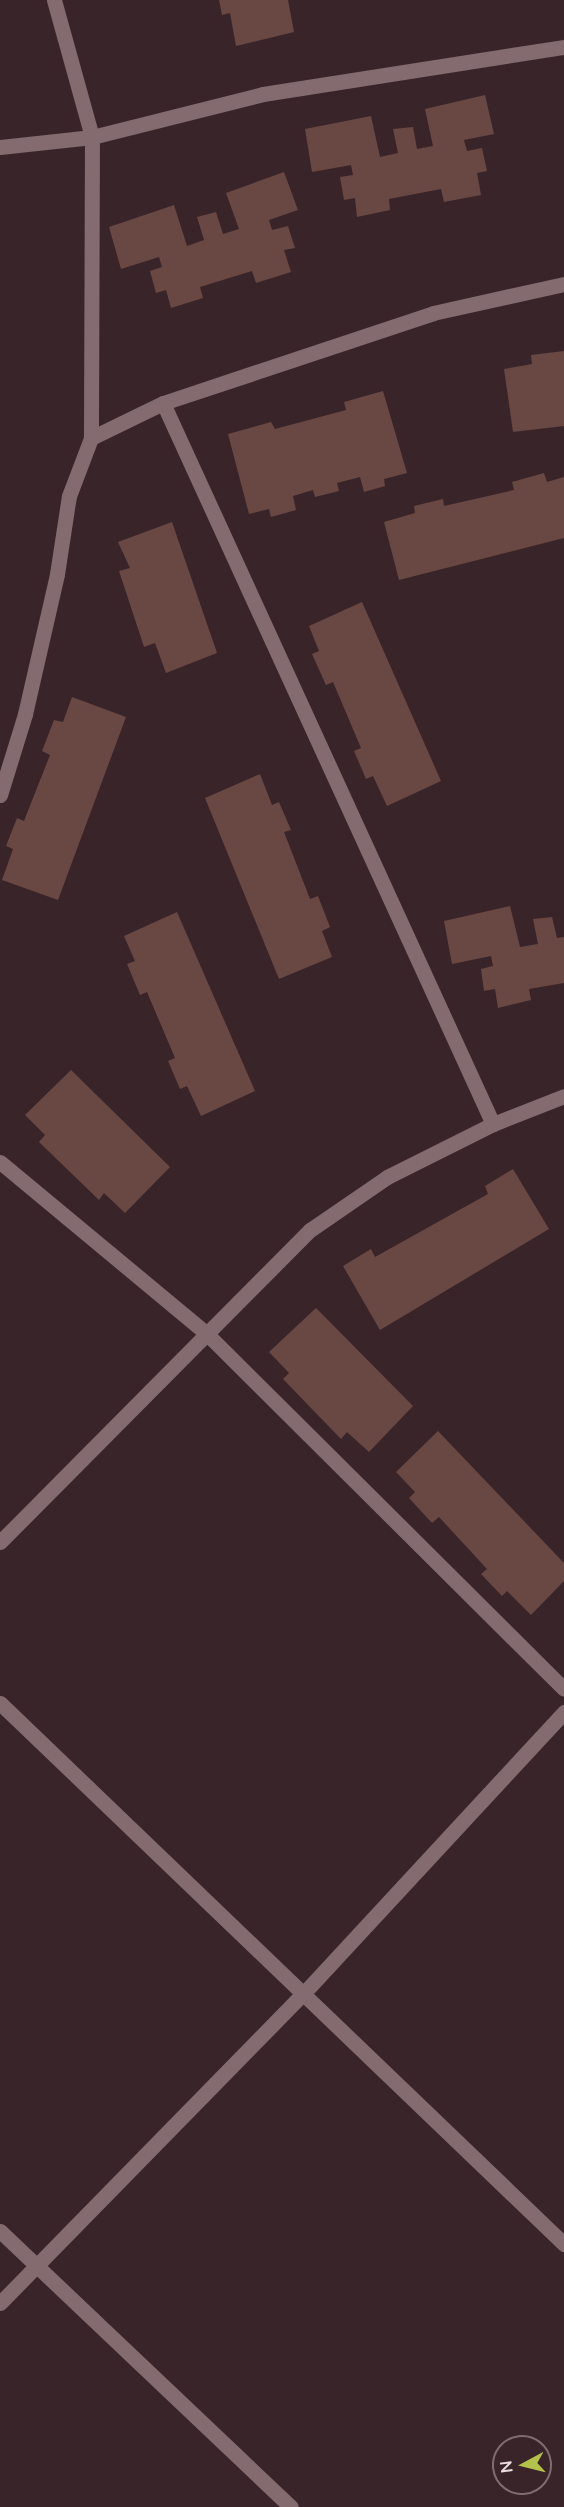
<!DOCTYPE html>
<style>
body{margin:0}
#map{position:relative;width:564px;height:2507px;overflow:hidden;background:#392529;font-family:Lato,sans-serif}
div>[style]{position:absolute}
.building>*{inset:0;background:#694743}
.minor>*{height:15px;margin:-7.5px;padding:0 7.5px;transform-origin:7.5px;border-radius:7.5px;background:#836b6f}
span{translate:-50% -50%;white-space:nowrap;text-align:center;line-height:1.15;-webkit-text-stroke:4.5px #392529;paint-order:stroke}
.north{position:absolute;left:492px;top:2435px;width:60px;height:60px;box-sizing:border-box;background:#392529;border:2px solid #7f6e71;border-radius:50%;rotate:263deg;font-size:16px;font-weight:700;line-height:24px;text-align:center;color:#e9dbde}
.north::after{content:'';display:block;margin:auto;width:21px;height:27px;background:#b4c24a;clip-path:polygon(50% 0,100% 100%,50% 72%,0 100%)}
</style>
<div id="map">
<div class="building">
<i style="clip-path:polygon(219px 0,288px 0,294px 32px,236px 46px,230px 13px,222px 15px)"></i>
<i style="clip-path:polygon(485px 95px,494px 134px,464px 140px,467px 151px,482px 148px,487px 171px,477px 173px,481px 195px,444px 202px,441px 189px,389px 199px,390px 210px,357px 217px,355px 198px,344px 200px,340px 177px,353px 175px,351px 165px,312px 172px,305px 129px,371px 116px,380px 157px,398px 153px,393px 129px,413px 127px,417px 149px,433px 146px,425px 109px)"></i>
<i style="clip-path:polygon(284px 172px,298px 210px,269px 220px,272px 230px,288px 226px,295px 248px,284px 250px,291px 272px,256px 283px,252px 271px,200px 287px,203px 298px,171px 308px,166px 290px,156px 293px,150px 271px,162px 267px,159px 257px,121px 269px,109px 227px,174px 205px,187px 246px,204px 240px,197px 217px,216px 212px,223px 234px,239px 229px,226px 193px)"></i>
<i style="clip-path:polygon(564px 351px,564px 426px,513px 432px,504px 369px,532px 364px,531px 355px)"></i>
<i style="clip-path:polygon(383px 391px,407px 473px,384px 479px,385px 486px,364px 492px,360px 477px,337px 483px,339px 491px,315px 497px,313px 490px,293px 496px,296px 510px,271px 517px,269px 509px,249px 514px,228px 434px,271px 422px,275px 429px,346px 410px,344px 402px)"></i>
<i style="clip-path:polygon(544px 473px,547px 482px,564px 477px,564px 538px,399px 580px,384px 522px,415px 513px,414px 506px,443px 499px,444px 506px,514px 490px,512px 482px)"></i>
<i style="clip-path:polygon(172px 522px,217px 653px,166px 673px,155px 643px,144px 647px,119px 571px,130px 568px,118px 542px)"></i>
<i style="clip-path:polygon(362px 602px,441px 781px,387px 806px,373px 776px,366px 779px,354px 751px,361px 748px,333px 682px,326px 685px,312px 654px,319px 651px,309px 626px)"></i>
<i style="clip-path:polygon(72px 697px,126px 717px,58px 900px,2px 880px,13px 849px,6px 846px,17px 818px,24px 821px,50px 755px,42px 751px,54px 720px,63px 722px)"></i>
<i style="clip-path:polygon(260px 774px,272px 805px,279px 802px,291px 830px,284px 832px,310px 899px,318px 896px,330px 927px,322px 931px,332px 957px,279px 979px,205px 798px)"></i>
<i style="clip-path:polygon(510px 906px,520px 947px,538px 944px,533px 919px,552px 917px,557px 938px,564px 937px,564px 983px,529px 989px,531px 1000px,498px 1008px,495px 989px,484px 991px,481px 969px,493px 966px,491px 956px,452px 964px,444px 921px)"></i>
<i style="clip-path:polygon(177px 912px,255px 1091px,201px 1116px,187px 1086px,180px 1089px,168px 1061px,175px 1058px,147px 992px,140px 995px,127px 964px,135px 961px,124px 936px)"></i>
<i style="clip-path:polygon(71px 1070px,170px 1167px,125px 1213px,104px 1193px,99px 1200px,39px 1142px,45px 1135px,25px 1115px)"></i>
<i style="clip-path:polygon(513px 1169px,549px 1229px,380px 1330px,343px 1266px,371px 1249px,375px 1257px,488px 1194px,485px 1186px)"></i>
<i style="clip-path:polygon(316px 1308px,413px 1406px,369px 1452px,347px 1432px,341px 1439px,283px 1379px,289px 1373px,269px 1352px)"></i>
<i style="clip-path:polygon(438px 1431px,564px 1563px,564px 1581px,531px 1615px,507px 1591px,502px 1596px,481px 1574px,487px 1569px,439px 1517px,432px 1523px,409px 1498px,415px 1492px,396px 1472px)"></i>
</div>
<div class="minor">
<i style="left:54px;top:0;width:142px;rotate:74.5deg"></i>
<i style="left:92px;top:137px;width:301px;rotate:90.2deg"></i>
<i style="left:0;top:147px;width:93px;rotate:-6.2deg"></i>
<i style="left:92px;top:137px;width:176px;rotate:-14.1deg"></i>
<i style="left:263px;top:94px;width:305px;rotate:-8.9deg"></i>
<i style="left:163px;top:403px;width:793px;rotate:65.41deg"></i>
<i style="left:0;top:795px;width:85px;rotate:-72.8deg"></i>
<i style="left:25px;top:714px;width:144px;rotate:-77.1deg"></i>
<i style="left:57px;top:574px;width:79px;rotate:-81.3deg"></i>
<i style="left:69px;top:496px;width:62px;rotate:-69.2deg"></i>
<i style="left:91px;top:438px;width:80px;rotate:-25.9deg"></i>
<i style="left:163px;top:403px;width:285px;rotate:-18.4deg"></i>
<i style="left:433px;top:313px;width:134px;rotate:-12.5deg"></i>
<i style="left:0;top:1162px;width:266px;rotate:39.7deg"></i>
<i style="left:205px;top:1332px;width:506px;rotate:44.84deg"></i>
<i style="left:0;top:1542px;width:440px;rotate:-45.2deg"></i>
<i style="left:310px;top:1230px;width:93px;rotate:-34.5deg"></i>
<i style="left:387px;top:1177px;width:119px;rotate:-26.6deg"></i>
<i style="left:493px;top:1124px;width:76px;rotate:-21.5deg"></i>
<i style="left:0;top:1703px;width:782px;rotate:43.81deg"></i>
<i style="left:0;top:2231px;width:401px;rotate:43.5deg"></i>
<i style="left:0;top:2303px;width:431px;rotate:-45.6deg"></i>
<i style="left:302px;top:1995px;width:386px;rotate:-47.2deg"></i>
</div>
<div class="north">N</div>
</div>
